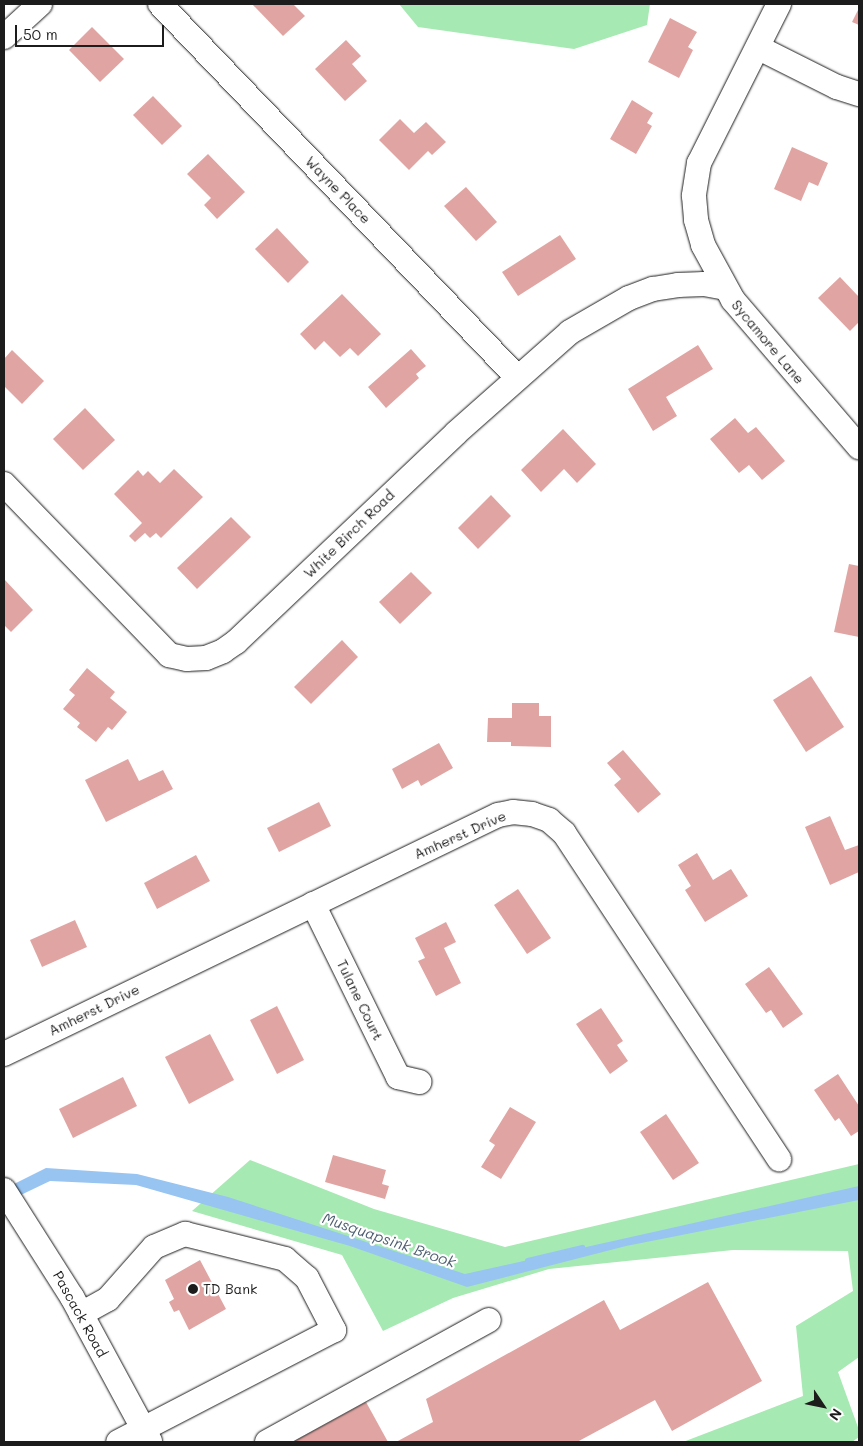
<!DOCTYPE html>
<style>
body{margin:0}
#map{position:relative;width:863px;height:1446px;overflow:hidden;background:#fff;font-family:Mali,sans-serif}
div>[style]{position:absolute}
.green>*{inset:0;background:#a7e9b3}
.water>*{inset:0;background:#98c4f2}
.stream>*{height:6px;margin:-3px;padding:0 3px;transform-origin:3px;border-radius:3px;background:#98c4f2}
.building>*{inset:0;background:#e0a5a3}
.roads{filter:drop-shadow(0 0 1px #1c1c1c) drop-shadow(0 0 1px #1c1c1c)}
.minor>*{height:24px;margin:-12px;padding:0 12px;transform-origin:12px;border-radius:12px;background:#fff}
.dots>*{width:14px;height:14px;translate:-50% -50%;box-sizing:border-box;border:2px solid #fff;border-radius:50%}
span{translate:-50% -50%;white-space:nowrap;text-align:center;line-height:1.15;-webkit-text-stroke:4.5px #fff;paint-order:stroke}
.street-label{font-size:14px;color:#1c1c1c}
.poi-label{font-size:14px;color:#1c1c1c}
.left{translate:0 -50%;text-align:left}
.water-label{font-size:15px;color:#4e5f72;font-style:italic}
.frame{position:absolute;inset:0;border:5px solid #1c1c1c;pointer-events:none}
.north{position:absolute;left:798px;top:1381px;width:50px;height:50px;-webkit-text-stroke:4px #fff;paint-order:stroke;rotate:124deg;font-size:14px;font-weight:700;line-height:20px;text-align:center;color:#1c1c1c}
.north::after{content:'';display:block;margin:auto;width:18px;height:22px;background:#1c1c1c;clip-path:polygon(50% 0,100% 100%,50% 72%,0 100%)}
.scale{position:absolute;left:15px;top:25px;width:149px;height:22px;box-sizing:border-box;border:2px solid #1c1c1c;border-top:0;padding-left:6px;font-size:15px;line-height:18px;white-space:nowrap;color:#1c1c1c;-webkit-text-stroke:4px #fff;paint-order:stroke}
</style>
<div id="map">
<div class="green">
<i style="clip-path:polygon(399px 4px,650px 4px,647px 25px,574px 49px,418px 27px)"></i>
<i style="clip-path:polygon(250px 1160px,374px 1209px,505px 1247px,859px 1164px,859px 1357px,838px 1372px,859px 1430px,859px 1437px,852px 1442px,683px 1442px,803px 1396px,796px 1326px,853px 1291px,848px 1251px,733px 1250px,549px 1269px,453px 1298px,383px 1331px,342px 1255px,192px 1211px)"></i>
</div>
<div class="water">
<i style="clip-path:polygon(46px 1168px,137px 1174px,228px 1197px,465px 1274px,859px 1186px,859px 1200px,626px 1246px,467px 1287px,350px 1246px,136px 1185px,50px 1181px,4px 1203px,4px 1189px)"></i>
</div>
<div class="stream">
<i style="left:528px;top:1261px;width:56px;rotate:-13.5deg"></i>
</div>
<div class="building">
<i style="clip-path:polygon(252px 4px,293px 4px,305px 16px,283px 36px)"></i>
<i style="clip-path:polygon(859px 8px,859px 25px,852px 22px)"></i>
<i style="clip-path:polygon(670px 18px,697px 32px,688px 47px,693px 50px,679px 78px,648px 62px)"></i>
<i style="clip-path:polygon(92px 27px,124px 59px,100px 82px,69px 50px)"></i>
<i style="clip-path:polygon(346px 40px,361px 56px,352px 64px,367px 81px,345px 101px,315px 69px)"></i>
<i style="clip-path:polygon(153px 96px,182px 126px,162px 145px,133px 115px)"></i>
<i style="clip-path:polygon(632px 100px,653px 113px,647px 123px,652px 126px,636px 154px,610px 139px)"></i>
<i style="clip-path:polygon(400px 119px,414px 133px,426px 122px,446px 142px,432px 155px,428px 151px,409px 170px,379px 140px)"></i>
<i style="clip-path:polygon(792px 147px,828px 163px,818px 186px,809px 182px,801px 201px,774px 189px)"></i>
<i style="clip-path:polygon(208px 154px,245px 192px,217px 219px,204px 205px,211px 198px,187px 174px)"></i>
<i style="clip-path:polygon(466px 187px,497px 222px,476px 241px,444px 206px)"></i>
<i style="clip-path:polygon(277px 228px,309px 262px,288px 283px,255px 249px)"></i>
<i style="clip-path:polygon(560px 235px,576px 259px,518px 296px,502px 272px)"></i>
<i style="clip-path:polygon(840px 277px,859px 297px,859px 322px,850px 331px,818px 298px)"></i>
<i style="clip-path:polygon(342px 294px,381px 334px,358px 356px,350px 348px,340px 357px,324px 341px,315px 350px,300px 334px)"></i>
<i style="clip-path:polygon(698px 345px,713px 369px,666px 397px,677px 416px,653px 431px,628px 389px)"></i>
<i style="clip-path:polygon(411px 349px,426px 366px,416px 374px,419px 378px,386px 408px,368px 387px)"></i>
<i style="clip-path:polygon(12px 350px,44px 381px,22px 404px,4px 386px,4px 359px)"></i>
<i style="clip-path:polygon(85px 408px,115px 440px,83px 470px,53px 439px)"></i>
<i style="clip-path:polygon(735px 418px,748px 433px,756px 427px,785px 461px,762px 480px,749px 465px,739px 473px,710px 439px)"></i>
<i style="clip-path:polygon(563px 429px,596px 464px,577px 483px,564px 469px,541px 492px,521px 470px)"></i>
<i style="clip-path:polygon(174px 469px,203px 497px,161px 538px,156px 533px,150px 538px,145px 533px,135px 542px,129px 536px,142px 523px,114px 494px,138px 470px,143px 476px,148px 471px,160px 483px)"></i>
<i style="clip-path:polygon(491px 495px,511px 516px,478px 549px,458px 528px)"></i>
<i style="clip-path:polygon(231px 517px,251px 537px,197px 589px,177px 568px)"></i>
<i style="clip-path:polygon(849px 564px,859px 566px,859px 637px,834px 632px)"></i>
<i style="clip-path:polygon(411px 572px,432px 593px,400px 624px,379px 602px)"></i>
<i style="clip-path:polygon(4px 579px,33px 610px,11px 632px,4px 625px)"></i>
<i style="clip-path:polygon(342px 640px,358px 657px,311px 704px,294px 687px)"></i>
<i style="clip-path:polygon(87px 668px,115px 692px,110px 698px,127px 712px,112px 730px,108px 727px,96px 742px,77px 727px,80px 723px,63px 709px,75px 695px,69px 690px)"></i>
<i style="clip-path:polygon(811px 676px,844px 727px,806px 752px,773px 700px)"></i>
<i style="clip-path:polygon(512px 703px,539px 703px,539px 716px,551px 716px,551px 747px,511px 746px,511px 742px,487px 742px,488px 718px,512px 718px)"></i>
<i style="clip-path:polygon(439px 743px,453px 768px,421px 786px,418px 780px,402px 789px,392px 769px)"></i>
<i style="clip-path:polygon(623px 750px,661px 794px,638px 813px,614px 785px,621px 779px,607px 763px)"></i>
<i style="clip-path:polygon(128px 759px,139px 781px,163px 770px,173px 789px,106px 822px,85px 780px)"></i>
<i style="clip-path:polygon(319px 802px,331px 826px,279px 852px,267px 828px)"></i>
<i style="clip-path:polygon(830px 816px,845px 850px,859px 845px,859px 872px,830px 885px,805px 827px)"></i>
<i style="clip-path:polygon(697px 853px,713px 880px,731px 869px,748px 896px,705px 922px,685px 890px,691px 886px,678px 865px)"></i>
<i style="clip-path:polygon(196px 855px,210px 881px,157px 909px,144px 883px)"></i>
<i style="clip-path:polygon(518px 889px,551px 938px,527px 954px,494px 905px)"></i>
<i style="clip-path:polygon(75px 920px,87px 947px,42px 967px,30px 940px)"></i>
<i style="clip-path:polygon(446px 922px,456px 942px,444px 948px,461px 983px,436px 996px,418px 961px,425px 958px,415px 938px)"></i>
<i style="clip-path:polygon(769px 967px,803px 1014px,783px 1028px,771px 1010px,766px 1013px,745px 984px)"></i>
<i style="clip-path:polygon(277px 1006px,304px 1060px,277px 1074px,250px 1020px)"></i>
<i style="clip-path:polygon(601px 1008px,623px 1041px,617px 1045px,628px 1061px,610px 1074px,576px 1024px)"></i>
<i style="clip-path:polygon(210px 1034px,234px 1080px,189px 1104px,165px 1057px)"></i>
<i style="clip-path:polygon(838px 1074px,859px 1106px,859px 1131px,851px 1136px,839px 1118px,835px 1121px,814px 1090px)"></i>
<i style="clip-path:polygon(123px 1077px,137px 1106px,73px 1138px,59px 1109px)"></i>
<i style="clip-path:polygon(510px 1107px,536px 1122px,501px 1179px,481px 1167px,495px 1145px,489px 1141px)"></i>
<i style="clip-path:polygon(666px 1114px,699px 1163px,673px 1180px,640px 1132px)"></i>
<i style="clip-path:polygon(333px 1155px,386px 1170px,382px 1184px,389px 1186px,385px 1199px,325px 1182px)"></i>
<i style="clip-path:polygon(200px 1260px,226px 1309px,189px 1330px,179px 1310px,174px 1312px,169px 1302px,174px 1299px,165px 1280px)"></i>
<i style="clip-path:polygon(708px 1282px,762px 1381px,672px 1431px,655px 1400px,577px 1442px,396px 1442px,433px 1422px,426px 1399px,604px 1300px,620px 1330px)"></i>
<i style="clip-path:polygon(366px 1402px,388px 1442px,293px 1442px)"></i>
</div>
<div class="roads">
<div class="minor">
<i style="left:160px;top:4px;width:516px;rotate:46.26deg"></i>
<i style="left:779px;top:4px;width:178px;rotate:116.7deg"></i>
<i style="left:699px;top:163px;width:33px;rotate:99deg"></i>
<i style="left:694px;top:196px;width:24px;rotate:85deg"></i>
<i style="left:696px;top:220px;width:26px;rotate:74deg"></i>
<i style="left:703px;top:245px;width:63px;rotate:61.4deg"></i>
<i style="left:733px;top:300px;width:194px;rotate:49.4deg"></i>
<i style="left:4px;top:37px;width:49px;rotate:-42.5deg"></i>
<i style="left:759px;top:48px;width:87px;rotate:26.6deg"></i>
<i style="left:837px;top:87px;width:23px;rotate:18deg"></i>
<i style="left:4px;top:484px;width:238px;rotate:46deg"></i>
<i style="left:169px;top:655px;width:18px;rotate:13deg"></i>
<i style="left:187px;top:659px;width:19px;rotate:-3deg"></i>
<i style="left:206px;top:658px;width:18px;rotate:-22deg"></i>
<i style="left:223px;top:651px;width:16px;rotate:-35deg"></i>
<i style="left:236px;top:642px;width:303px;rotate:-43.5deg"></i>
<i style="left:456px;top:433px;width:152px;rotate:-41.5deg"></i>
<i style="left:570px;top:332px;width:68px;rotate:-30deg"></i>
<i style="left:629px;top:298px;width:26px;rotate:-21deg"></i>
<i style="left:653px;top:289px;width:25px;rotate:-9deg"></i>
<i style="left:678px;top:285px;width:26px;rotate:-2deg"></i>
<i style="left:704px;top:284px;width:22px;rotate:10deg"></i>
<i style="left:313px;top:904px;width:193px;rotate:63.8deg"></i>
<i style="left:398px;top:1077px;width:22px;rotate:13deg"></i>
<i style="left:4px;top:1054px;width:549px;rotate:-25.82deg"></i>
<i style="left:498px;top:815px;width:15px;rotate:-11deg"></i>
<i style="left:513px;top:812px;width:19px;rotate:6deg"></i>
<i style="left:532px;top:814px;width:18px;rotate:19deg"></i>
<i style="left:549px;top:820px;width:20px;rotate:41deg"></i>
<i style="left:564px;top:833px;width:391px;rotate:56.6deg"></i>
<i style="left:4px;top:1190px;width:127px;rotate:57.6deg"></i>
<i style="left:72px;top:1297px;width:164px;rotate:61.6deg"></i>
<i style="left:81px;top:1314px;width:31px;rotate:-29deg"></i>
<i style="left:108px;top:1299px;width:69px;rotate:-48.5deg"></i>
<i style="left:154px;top:1247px;width:34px;rotate:-23deg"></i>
<i style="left:185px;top:1234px;width:103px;rotate:14deg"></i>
<i style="left:285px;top:1259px;width:29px;rotate:41deg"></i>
<i style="left:307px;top:1278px;width:59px;rotate:62.6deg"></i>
<i style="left:334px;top:1330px;width:243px;rotate:152.6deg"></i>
<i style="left:267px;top:1442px;width:253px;rotate:-28.8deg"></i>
</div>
</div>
<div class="dots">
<i style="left:193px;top:1289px;background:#1c1c1c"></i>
</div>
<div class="street-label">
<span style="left:338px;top:190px;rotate:46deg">Wayne Place</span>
<span style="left:768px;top:342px;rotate:50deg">Sycamore Lane</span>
<span style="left:349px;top:534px;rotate:-44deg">White Birch Road</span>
<span style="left:460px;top:835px;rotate:-24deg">Amherst Drive</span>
<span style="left:360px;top:1000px;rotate:64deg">Tulane Court</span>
<span style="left:94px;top:1010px;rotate:-26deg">Amherst Drive</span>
<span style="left:80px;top:1314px;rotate:61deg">Pascack Road</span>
</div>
<div class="poi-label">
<span class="left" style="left:203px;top:1289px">TD Bank</span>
</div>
<div class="water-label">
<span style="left:389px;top:1240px;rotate:19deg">Musquapsink Brook</span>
</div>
<div class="frame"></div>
<div class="north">N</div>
<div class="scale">50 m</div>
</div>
